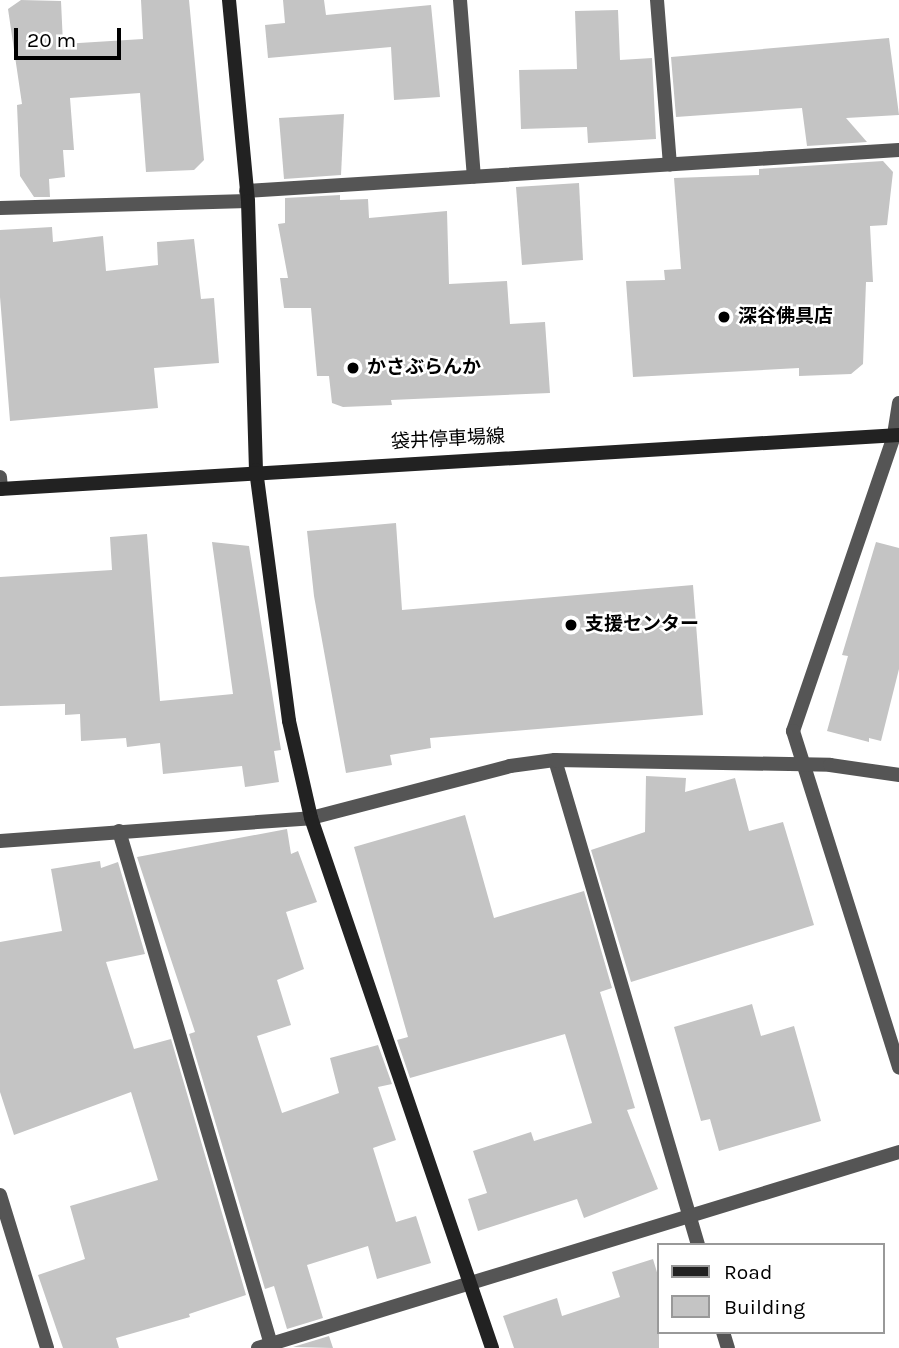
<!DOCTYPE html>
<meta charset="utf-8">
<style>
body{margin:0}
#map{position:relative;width:899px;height:1348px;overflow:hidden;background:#fff;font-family:Karla,"Noto Sans JP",sans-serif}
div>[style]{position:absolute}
.building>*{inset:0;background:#c4c4c4}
.street>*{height:14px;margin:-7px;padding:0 7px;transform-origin:7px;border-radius:7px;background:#555}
.secondary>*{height:14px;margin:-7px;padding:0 7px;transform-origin:7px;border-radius:7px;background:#222}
.dots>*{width:19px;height:19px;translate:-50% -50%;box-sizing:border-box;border:4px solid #fff;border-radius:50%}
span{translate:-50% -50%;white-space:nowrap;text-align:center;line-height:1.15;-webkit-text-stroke:5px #fff;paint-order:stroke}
.poi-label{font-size:19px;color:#000;font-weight:700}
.left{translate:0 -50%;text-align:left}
.street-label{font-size:19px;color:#000}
.legend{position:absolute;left:657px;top:1243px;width:228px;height:91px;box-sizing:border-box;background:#fff;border:2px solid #999;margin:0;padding:9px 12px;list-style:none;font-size:21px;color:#000}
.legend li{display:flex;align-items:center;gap:14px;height:35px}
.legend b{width:35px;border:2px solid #999}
.scale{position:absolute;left:14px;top:28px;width:107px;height:32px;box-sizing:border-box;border:4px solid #000;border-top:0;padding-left:9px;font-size:21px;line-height:24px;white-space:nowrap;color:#000;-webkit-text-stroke:5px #fff;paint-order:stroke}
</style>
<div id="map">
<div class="building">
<i style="clip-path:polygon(21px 0,61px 1px,63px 44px,143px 39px,141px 0,189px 0,204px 160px,194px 170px,146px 172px,140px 93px,70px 98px,74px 150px,63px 150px,65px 177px,49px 179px,50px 197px,34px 197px,20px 176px,17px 105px,22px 104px,8px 9px)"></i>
<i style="clip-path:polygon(283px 0,324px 0,326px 15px,431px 5px,440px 97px,394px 100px,391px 47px,268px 58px,265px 25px,285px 23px)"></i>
<i style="clip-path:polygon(618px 10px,620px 60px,652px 58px,656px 139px,588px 143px,587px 127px,521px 129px,519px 70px,577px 69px,575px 11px)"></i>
<i style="clip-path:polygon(889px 38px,899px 115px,846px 118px,867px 142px,807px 146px,802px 108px,676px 117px,671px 57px)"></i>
<i style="clip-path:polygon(344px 114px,341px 175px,284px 179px,279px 118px)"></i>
<i style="clip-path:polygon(883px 161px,893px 172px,887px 225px,870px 226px,873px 282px,866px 282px,863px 364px,851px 374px,799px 376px,799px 368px,633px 377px,626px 281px,665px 280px,664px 270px,681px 269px,674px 178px,759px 175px,759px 169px)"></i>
<i style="clip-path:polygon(579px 183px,583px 260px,522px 265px,516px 187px)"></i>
<i style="clip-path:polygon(340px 195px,340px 200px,368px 199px,369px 218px,447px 211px,449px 284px,507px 281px,510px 324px,545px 322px,550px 393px,391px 400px,392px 405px,343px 407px,332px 403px,329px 376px,317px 376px,311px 308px,284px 308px,280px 278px,288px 278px,278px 224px,285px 223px,285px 198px)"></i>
<i style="clip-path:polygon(52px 227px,53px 242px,103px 236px,106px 271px,158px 265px,157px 242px,194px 239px,201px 299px,214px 298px,219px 363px,154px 368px,158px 408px,10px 421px,0 297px,0 230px)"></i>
<i style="clip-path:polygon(396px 523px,402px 610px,693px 585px,703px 715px,430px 738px,431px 748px,390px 755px,392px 765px,346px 773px,314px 596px,307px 531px)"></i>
<i style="clip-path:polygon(147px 534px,160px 701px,233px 694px,212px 542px,249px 546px,281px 750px,274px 751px,279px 782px,245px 787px,242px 766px,163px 774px,160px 743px,127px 747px,126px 738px,81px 741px,80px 714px,65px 715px,65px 704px,0 706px,0 577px,112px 570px,110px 537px)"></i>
<i style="clip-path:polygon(876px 542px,899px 548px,899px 669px,881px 741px,869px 738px,869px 742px,827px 731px,848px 656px,842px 655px)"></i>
<i style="clip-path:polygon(646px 776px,686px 778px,685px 792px,735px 778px,749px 831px,783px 822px,814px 925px,631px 982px,591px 850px,645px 832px)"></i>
<i style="clip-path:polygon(465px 815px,494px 918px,584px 891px,612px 988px,600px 992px,635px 1108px,627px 1110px,658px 1189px,584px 1218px,577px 1199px,478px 1231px,468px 1199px,487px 1193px,473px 1151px,531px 1132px,534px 1141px,592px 1123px,565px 1034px,410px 1078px,397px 1040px,408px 1037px,354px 847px)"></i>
<i style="clip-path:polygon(287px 829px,291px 854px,298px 851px,317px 902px,286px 912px,304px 969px,277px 980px,291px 1025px,257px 1036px,282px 1113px,339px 1093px,330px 1058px,378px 1045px,392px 1084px,378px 1087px,396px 1140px,373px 1148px,396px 1222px,416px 1216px,431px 1263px,377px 1279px,368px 1246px,307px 1265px,323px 1318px,287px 1329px,274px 1286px,265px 1289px,189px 1034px,195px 1032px,137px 857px)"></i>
<i style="clip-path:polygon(100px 861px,101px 868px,118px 862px,145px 954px,106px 962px,134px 1049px,171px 1039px,246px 1295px,189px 1314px,190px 1317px,116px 1338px,119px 1348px,63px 1348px,38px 1275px,85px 1259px,70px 1206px,158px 1180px,131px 1092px,14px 1135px,0 1092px,0 942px,62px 931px,51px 869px)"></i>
<i style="clip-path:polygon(752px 1004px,761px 1036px,794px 1026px,821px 1121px,719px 1151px,710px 1119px,701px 1121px,674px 1027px)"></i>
<i style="clip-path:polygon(653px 1259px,659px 1279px,659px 1348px,514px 1348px,503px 1316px,557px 1298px,562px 1316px,620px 1297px,612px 1272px)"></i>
<i style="clip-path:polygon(329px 1336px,333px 1348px,293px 1347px)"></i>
</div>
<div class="street">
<i style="left:460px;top:0;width:177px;rotate:85.5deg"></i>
<i style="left:657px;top:0;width:165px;rotate:85.5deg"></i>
<i style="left:246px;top:191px;width:654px;rotate:-3.59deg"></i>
<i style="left:0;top:208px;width:248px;rotate:-1.6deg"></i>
<i style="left:899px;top:403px;width:33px;rotate:99deg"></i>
<i style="left:894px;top:436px;width:312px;rotate:108.9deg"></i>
<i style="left:793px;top:731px;width:353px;rotate:72.5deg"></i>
<i style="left:0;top:477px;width:12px;rotate:85deg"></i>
<i style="left:555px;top:760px;width:506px;rotate:73.57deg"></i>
<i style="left:119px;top:831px;width:539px;rotate:73.51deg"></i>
<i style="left:0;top:841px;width:312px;rotate:-4.2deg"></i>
<i style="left:311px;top:818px;width:206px;rotate:-14.6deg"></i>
<i style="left:510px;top:766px;width:45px;rotate:-7.6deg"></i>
<i style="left:555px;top:760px;width:275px;rotate:1deg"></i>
<i style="left:830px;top:765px;width:70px;rotate:8.2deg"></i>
<i style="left:0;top:1195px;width:160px;rotate:72.9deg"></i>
<i style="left:723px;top:1332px;width:17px;rotate:73deg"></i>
<i style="left:258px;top:1348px;width:670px;rotate:-17deg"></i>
</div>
<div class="secondary">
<i style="left:229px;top:0;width:202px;rotate:84.6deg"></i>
<i style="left:248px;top:201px;width:269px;rotate:88.3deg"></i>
<i style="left:256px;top:470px;width:253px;rotate:82.5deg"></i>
<i style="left:289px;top:721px;width:99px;rotate:77.2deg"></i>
<i style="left:311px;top:818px;width:560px;rotate:71.14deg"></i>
<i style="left:0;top:489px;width:901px;rotate:-3.44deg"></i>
</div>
<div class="dots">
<i style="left:724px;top:317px;background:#000"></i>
<i style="left:353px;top:368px;background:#000"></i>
<i style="left:571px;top:625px;background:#000"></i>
</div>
<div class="poi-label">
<span class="left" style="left:738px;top:317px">深谷佛具店</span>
<span class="left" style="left:367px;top:368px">かさぶらんか</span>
<span class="left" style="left:585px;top:625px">支援センター</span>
</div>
<div class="street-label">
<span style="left:448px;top:440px;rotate:-3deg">袋井停車場線</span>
</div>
<ul class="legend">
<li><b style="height:9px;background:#222"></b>Road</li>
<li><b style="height:19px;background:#c4c4c4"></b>Building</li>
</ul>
<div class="scale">20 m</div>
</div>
